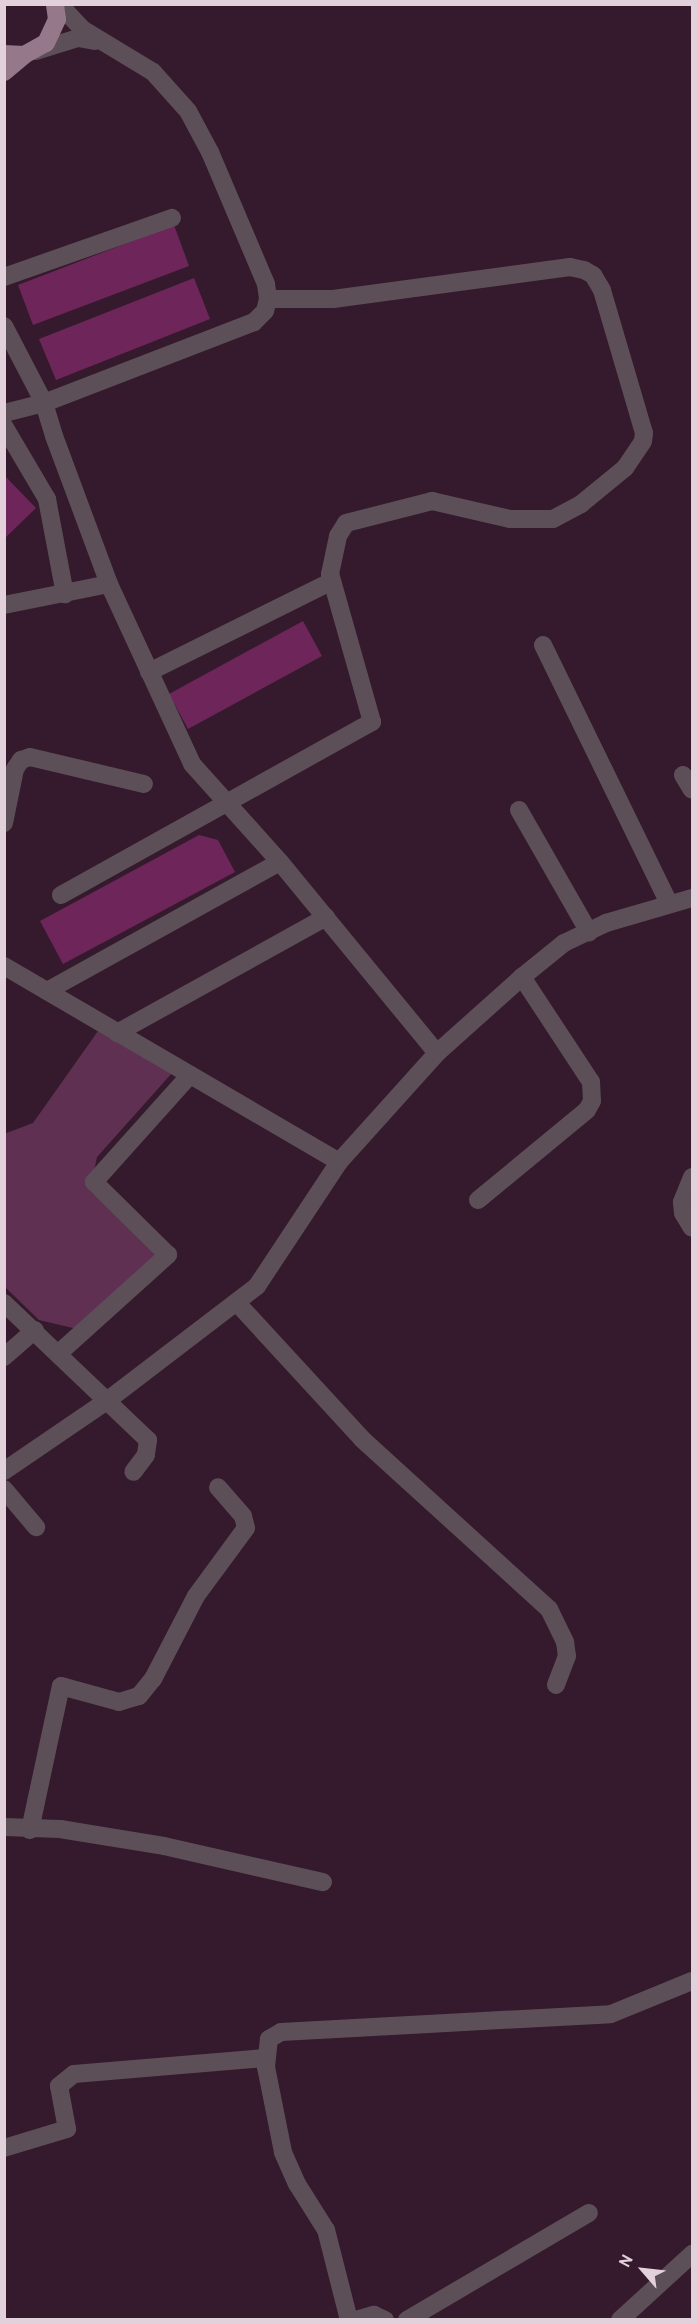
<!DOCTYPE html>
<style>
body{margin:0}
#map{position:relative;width:697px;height:2324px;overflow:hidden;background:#341a2c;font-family:Overpass,sans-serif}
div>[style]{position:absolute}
.green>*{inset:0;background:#603052}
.building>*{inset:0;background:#6e265a}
.minor>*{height:18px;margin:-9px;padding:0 9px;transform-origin:9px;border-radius:9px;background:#5d4f58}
.major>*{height:18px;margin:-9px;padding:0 9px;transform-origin:9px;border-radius:9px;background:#95798b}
span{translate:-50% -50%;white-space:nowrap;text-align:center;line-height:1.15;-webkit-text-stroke:5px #341a2c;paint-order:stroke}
.frame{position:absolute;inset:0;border:6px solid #e2d0db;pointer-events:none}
.north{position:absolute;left:613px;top:2240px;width:60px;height:60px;-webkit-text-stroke:4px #341a2c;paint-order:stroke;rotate:298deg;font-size:16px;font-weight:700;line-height:24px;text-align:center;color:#e2d0db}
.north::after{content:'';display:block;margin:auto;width:21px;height:27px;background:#e2d0db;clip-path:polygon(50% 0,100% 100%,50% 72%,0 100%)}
</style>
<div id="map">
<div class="green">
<i style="clip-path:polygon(98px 1031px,172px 1073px,97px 1157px,90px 1191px,159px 1252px,77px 1329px,39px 1320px,5px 1287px,4px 1134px,33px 1123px)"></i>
</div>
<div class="building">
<i style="clip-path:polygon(174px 225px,189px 266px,33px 325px,18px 285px)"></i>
<i style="clip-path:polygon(194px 278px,210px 319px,56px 380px,39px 339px)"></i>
<i style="clip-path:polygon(4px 475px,36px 508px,4px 539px)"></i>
<i style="clip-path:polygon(303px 621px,322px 656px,188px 729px,169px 694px)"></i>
<i style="clip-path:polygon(199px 835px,218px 840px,235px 872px,63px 964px,40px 921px)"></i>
</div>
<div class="minor">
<i style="left:59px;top:4px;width:34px;rotate:47deg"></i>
<i style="left:82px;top:29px;width:83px;rotate:31.2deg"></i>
<i style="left:153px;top:72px;width:52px;rotate:48.1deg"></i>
<i style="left:188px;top:111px;width:47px;rotate:61.8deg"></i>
<i style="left:210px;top:152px;width:143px;rotate:67deg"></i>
<i style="left:266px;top:284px;width:15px;rotate:82deg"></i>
<i style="left:268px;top:299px;width:12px;rotate:104deg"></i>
<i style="left:265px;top:311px;width:16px;rotate:135deg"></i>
<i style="left:254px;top:322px;width:225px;rotate:158.9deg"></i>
<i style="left:44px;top:403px;width:34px;rotate:73deg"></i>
<i style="left:54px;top:436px;width:158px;rotate:69.6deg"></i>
<i style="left:109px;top:584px;width:198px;rotate:65.2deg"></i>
<i style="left:192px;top:764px;width:132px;rotate:48.1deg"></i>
<i style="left:280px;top:862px;width:247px;rotate:50.6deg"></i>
<i style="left:36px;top:51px;width:44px;rotate:-17.2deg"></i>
<i style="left:78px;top:38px;width:17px;rotate:10deg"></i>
<i style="left:4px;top:277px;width:178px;rotate:-19.4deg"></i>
<i style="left:4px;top:326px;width:87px;rotate:62.5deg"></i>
<i style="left:44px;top:403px;width:41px;rotate:166deg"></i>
<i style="left:4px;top:426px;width:85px;rotate:59.5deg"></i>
<i style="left:47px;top:499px;width:97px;rotate:79.3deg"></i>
<i style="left:4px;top:605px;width:107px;rotate:-11.3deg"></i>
<i style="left:543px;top:645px;width:287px;rotate:64deg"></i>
<i style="left:149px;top:672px;width:204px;rotate:-26.4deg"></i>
<i style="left:683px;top:775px;width:17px;rotate:59deg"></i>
<i style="left:519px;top:810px;width:141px;rotate:60.2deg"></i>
<i style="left:4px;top:823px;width:55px;rotate:-78.5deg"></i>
<i style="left:15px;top:769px;width:11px;rotate:-56deg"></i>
<i style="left:21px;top:760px;width:9px;rotate:-18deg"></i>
<i style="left:30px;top:757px;width:117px;rotate:13.3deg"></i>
<i style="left:61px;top:895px;width:356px;rotate:-29.1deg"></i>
<i style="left:372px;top:722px;width:154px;rotate:-105.8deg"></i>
<i style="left:330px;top:574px;width:39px;rotate:-78deg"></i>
<i style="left:338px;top:536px;width:15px;rotate:-58deg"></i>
<i style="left:346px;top:523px;width:89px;rotate:-14.3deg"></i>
<i style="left:432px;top:501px;width:80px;rotate:13deg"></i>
<i style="left:510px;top:519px;width:43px"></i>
<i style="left:553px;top:519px;width:32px;rotate:-28deg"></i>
<i style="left:581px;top:504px;width:57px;rotate:-39.3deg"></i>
<i style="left:625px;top:468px;width:32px;rotate:-56deg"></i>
<i style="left:643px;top:441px;width:8px;rotate:-83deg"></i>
<i style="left:644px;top:433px;width:149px;rotate:-106.4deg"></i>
<i style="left:602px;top:290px;width:17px;rotate:-121deg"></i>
<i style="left:593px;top:275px;width:10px;rotate:-151deg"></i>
<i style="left:584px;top:270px;width:14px;rotate:-168deg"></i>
<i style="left:570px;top:267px;width:239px;rotate:172.3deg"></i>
<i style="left:333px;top:299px;width:65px;rotate:180deg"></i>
<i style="left:4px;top:966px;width:388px;rotate:30.3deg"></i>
<i style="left:47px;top:991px;width:266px;rotate:-29deg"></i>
<i style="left:117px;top:1033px;width:239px;rotate:-29deg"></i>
<i style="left:692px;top:1177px;width:27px;rotate:112deg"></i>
<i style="left:682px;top:1202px;width:11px;rotate:85deg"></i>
<i style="left:683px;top:1213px;width:17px;rotate:59deg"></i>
<i style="left:478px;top:1200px;width:141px;rotate:-39.5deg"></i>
<i style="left:587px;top:1110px;width:10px;rotate:-61deg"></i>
<i style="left:592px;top:1101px;width:19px;rotate:-93deg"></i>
<i style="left:591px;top:1082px;width:126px;rotate:-123.3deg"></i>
<i style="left:4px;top:1303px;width:199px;rotate:43.6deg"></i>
<i style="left:148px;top:1440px;width:15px;rotate:98deg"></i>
<i style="left:146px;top:1455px;width:21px;rotate:127deg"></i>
<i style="left:238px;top:1304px;width:183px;rotate:47.4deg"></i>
<i style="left:362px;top:1439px;width:253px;rotate:42.3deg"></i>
<i style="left:549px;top:1609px;width:37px;rotate:64deg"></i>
<i style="left:565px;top:1642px;width:14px;rotate:82deg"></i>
<i style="left:567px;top:1656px;width:31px;rotate:111deg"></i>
<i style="left:59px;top:1353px;width:147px;rotate:-42deg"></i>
<i style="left:168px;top:1255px;width:104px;rotate:-135.4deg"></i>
<i style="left:94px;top:1182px;width:144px;rotate:-48.1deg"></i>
<i style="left:4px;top:1357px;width:41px;rotate:-41.1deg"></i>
<i style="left:4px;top:1471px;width:126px;rotate:-34.3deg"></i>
<i style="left:108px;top:1400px;width:188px;rotate:-37.4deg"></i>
<i style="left:257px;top:1286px;width:149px;rotate:-56.5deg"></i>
<i style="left:339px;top:1162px;width:147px;rotate:-48deg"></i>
<i style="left:437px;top:1053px;width:114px;rotate:-41.8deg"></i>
<i style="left:522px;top:977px;width:54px;rotate:-39deg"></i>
<i style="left:564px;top:943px;width:47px;rotate:-25.5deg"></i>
<i style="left:606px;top:923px;width:90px;rotate:-16.2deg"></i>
<i style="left:4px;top:1489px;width:50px;rotate:49.9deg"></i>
<i style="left:4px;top:1827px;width:56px;rotate:2deg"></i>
<i style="left:60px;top:1829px;width:105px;rotate:9.3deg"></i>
<i style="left:164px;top:1846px;width:163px;rotate:12.8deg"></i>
<i style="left:30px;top:1830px;width:147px;rotate:-77.9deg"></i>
<i style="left:61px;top:1686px;width:60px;rotate:15.4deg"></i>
<i style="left:119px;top:1702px;width:21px;rotate:-17deg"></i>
<i style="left:139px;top:1696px;width:22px;rotate:-51deg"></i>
<i style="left:153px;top:1679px;width:93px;rotate:-62.6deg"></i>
<i style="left:196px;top:1596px;width:84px;rotate:-53.7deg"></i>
<i style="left:246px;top:1528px;width:12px;rotate:-104deg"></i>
<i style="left:243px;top:1516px;width:38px;rotate:-131deg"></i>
<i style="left:4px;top:2148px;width:66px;rotate:-16.8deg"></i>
<i style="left:67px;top:2129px;width:44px;rotate:-100.5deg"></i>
<i style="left:59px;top:2086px;width:19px;rotate:-39deg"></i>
<i style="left:74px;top:2074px;width:193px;rotate:-4.8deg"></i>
<i style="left:349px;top:2320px;width:93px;rotate:-104.3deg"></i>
<i style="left:326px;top:2230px;width:54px;rotate:-122.2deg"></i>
<i style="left:297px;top:2184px;width:35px;rotate:-114deg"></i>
<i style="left:283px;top:2152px;width:87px;rotate:-101.3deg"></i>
<i style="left:266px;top:2067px;width:28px;rotate:-84deg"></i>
<i style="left:269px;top:2039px;width:14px;rotate:-30deg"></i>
<i style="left:281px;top:2032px;width:330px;rotate:-3.1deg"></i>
<i style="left:611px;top:2014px;width:87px;rotate:-22.2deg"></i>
<i style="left:356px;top:2320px;width:19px;rotate:-16deg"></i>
<i style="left:374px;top:2315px;width:12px;rotate:24deg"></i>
<i style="left:407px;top:2320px;width:211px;rotate:-30.5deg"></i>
<i style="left:620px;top:2320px;width:98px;rotate:-42.5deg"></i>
</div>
<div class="major">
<i style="left:4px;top:54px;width:20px;rotate:3deg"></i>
<i style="left:24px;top:55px;width:25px;rotate:-29deg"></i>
<i style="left:46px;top:43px;width:26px;rotate:-65deg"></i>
<i style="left:57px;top:19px;width:15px;rotate:-98deg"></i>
<i style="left:4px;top:72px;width:26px;rotate:-40deg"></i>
</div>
<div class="frame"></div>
<div class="north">N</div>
</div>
